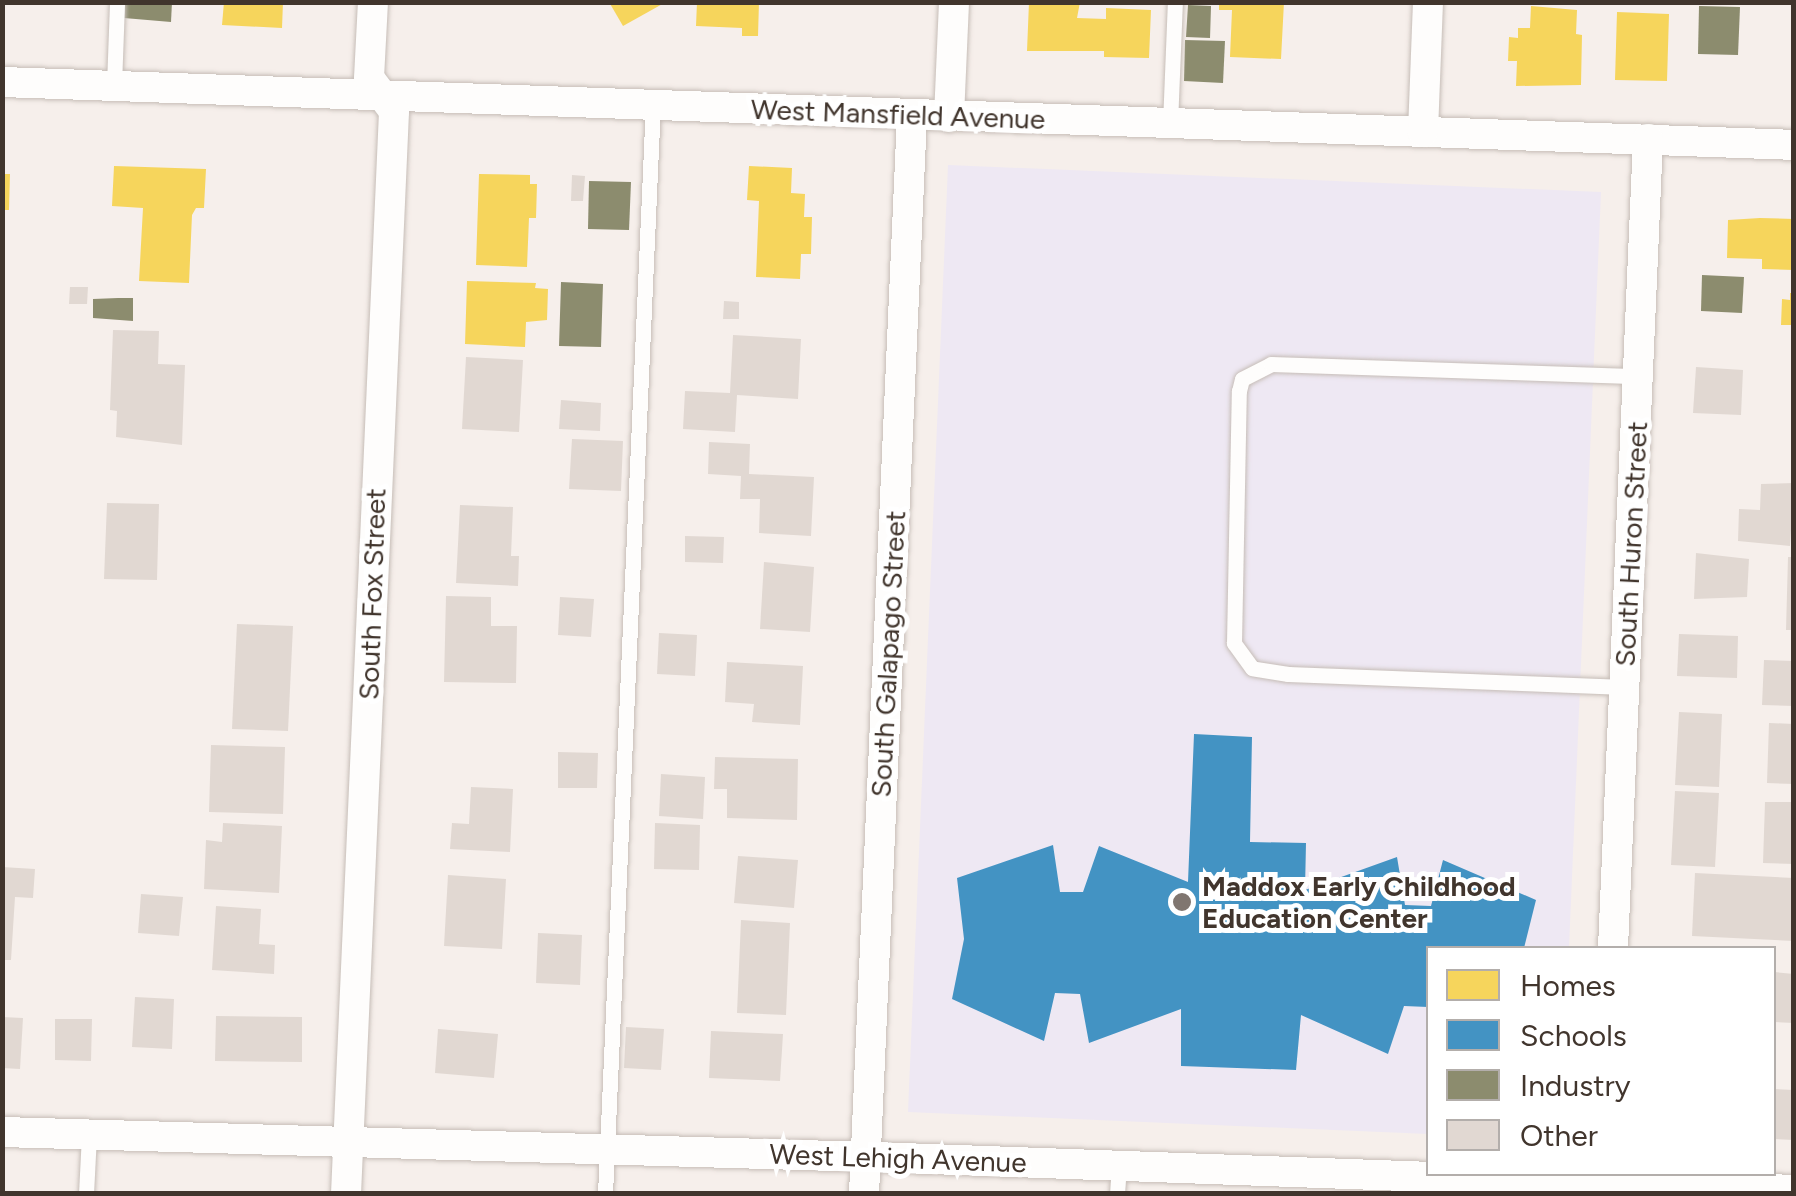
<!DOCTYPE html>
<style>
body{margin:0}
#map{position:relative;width:1796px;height:1196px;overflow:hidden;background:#f6efeb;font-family:Figtree,sans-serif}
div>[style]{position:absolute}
.education>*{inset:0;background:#eee8f3}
.homes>*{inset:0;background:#f6d55c}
.schools>*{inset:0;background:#4393c3}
.industry>*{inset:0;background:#8c8c6e}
.building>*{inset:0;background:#e1d8d2}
.roads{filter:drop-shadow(0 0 2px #c6bdb7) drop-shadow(0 0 2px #c6bdb7)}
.lane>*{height:15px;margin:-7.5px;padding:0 7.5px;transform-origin:7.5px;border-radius:7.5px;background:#fefdfc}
.street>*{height:30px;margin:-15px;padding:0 15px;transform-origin:15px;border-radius:15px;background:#fefdfc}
.dots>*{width:28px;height:28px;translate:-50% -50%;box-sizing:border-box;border:5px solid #fff;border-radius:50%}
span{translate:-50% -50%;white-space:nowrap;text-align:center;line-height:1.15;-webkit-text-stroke:10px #fff;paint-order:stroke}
.street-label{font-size:28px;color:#41352d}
.poi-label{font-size:28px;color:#41352d;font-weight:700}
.left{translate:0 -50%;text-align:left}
.frame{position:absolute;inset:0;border:5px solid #41352d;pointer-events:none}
.legend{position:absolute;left:1426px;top:946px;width:350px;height:230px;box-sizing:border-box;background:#fff;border:2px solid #b3aeab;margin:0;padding:12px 18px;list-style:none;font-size:30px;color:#41352d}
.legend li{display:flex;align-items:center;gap:20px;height:50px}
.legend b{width:50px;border:2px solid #b3aeab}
</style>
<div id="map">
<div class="education">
<i style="clip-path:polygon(948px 165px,1601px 192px,1569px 948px,1428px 948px,1428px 1134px,908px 1112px)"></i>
</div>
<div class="homes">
<i style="clip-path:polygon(224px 2px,283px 2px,282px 28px,222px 25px)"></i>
<i style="clip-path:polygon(609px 2px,666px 2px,623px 26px)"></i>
<i style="clip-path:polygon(697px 2px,759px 2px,758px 36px,742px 36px,742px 28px,696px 26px)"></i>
<i style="clip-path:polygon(1029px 2px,1080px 2px,1077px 18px,1106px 19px,1106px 8px,1151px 10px,1149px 58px,1104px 57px,1104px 51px,1027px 51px)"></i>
<i style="clip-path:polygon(1219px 2px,1284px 2px,1281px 59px,1230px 57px,1232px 10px,1219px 10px)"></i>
<i style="clip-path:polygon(1531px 6px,1577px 10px,1576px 34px,1582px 35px,1581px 85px,1516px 86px,1517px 61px,1508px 61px,1509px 37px,1518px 38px,1518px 28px,1530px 28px)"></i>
<i style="clip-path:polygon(1617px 12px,1669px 14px,1667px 81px,1615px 80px)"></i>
<i style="clip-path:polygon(114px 166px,206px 169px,204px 208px,196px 208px,192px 215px,189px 283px,139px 281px,143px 208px,112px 206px)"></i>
<i style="clip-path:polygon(749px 166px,792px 168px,791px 193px,805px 194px,804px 217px,812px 217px,811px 254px,801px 254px,800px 279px,756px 277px,759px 201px,747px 200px)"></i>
<i style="clip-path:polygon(2px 174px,10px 174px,9px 210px,2px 210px)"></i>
<i style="clip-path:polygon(479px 174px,530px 175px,530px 184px,537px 184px,536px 218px,529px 218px,527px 267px,476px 265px)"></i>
<i style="clip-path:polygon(1760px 218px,1794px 219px,1794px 270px,1762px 269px,1762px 259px,1727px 258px,1728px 220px)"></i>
<i style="clip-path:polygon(467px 281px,536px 283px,535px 288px,548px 289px,547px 320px,526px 322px,525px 347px,465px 344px)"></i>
<i style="clip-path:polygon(1790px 293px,1794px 293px,1794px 325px,1781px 325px,1782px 299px,1790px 300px)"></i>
</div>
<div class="schools">
<i style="clip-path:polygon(1194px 734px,1252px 737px,1250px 842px,1306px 843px,1305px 890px,1397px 857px,1405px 905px,1431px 906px,1443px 860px,1536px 900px,1524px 948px,1428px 948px,1428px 1007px,1404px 1006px,1388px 1054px,1301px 1015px,1296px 1070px,1181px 1066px,1181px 1009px,1089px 1043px,1080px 994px,1055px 993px,1044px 1041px,952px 999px,964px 939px,957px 878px,1053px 845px,1060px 892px,1083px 892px,1099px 846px,1188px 882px)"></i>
</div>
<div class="industry">
<i style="clip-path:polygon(172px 2px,171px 22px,124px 18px,125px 3px)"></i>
<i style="clip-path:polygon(1188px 5px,1211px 6px,1210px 38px,1186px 37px)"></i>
<i style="clip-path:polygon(1699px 6px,1740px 7px,1738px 55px,1698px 54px)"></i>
<i style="clip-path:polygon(1185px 40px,1225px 41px,1223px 83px,1184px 81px)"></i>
<i style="clip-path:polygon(589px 181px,631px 182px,629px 230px,588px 229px)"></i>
<i style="clip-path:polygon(1702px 275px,1744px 277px,1742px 313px,1701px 311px)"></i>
<i style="clip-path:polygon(561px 282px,603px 284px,601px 347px,559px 346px)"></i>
<i style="clip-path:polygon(118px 298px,133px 298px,133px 321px,93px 318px,93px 299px)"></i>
</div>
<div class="building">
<i style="clip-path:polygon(572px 175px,585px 176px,583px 201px,571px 201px)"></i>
<i style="clip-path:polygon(70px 287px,88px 287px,87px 304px,69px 304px)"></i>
<i style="clip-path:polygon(724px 301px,739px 302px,739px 319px,723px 319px)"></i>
<i style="clip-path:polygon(113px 330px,159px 331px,158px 364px,185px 365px,182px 445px,116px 437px,117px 411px,110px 410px)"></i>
<i style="clip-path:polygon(733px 335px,801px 339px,798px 399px,737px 395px,735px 432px,683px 429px,685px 391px,730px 393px)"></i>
<i style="clip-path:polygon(466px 357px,523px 360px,519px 432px,462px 429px)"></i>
<i style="clip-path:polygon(1696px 367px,1743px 370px,1741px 415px,1693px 413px)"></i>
<i style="clip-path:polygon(561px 400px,601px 403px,600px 431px,559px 429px)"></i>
<i style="clip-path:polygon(572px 439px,623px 441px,621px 491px,569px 489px)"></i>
<i style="clip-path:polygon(709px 442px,750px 444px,749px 474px,814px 477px,811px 536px,759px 533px,760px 499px,740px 499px,741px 476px,708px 474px)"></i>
<i style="clip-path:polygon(1794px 483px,1790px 546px,1738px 541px,1739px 509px,1760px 510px,1761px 484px)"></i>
<i style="clip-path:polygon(107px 503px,159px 504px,157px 580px,104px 579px)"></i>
<i style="clip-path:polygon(460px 505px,513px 507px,511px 556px,519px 556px,518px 586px,456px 583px)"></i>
<i style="clip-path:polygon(685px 536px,724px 537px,723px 563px,685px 562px)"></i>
<i style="clip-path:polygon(1696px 553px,1749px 559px,1747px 597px,1694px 599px)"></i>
<i style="clip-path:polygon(1788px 557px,1794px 557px,1794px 630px,1786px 630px)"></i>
<i style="clip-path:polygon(764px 562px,814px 567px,810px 632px,760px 629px)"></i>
<i style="clip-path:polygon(446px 596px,491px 597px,491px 626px,517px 626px,516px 683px,444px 682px)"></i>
<i style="clip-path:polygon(560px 597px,594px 599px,591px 637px,558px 635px)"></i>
<i style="clip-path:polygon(237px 624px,293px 626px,288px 731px,232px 729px)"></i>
<i style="clip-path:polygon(659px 633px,697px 635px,695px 676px,657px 674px)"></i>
<i style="clip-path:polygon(1679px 634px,1738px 636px,1737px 678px,1677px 676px)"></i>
<i style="clip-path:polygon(1764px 660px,1794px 661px,1794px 706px,1762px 705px)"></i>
<i style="clip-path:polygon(727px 662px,803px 666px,800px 725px,752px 722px,754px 704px,725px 702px)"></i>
<i style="clip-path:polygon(1679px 712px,1722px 714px,1719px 787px,1675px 785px)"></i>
<i style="clip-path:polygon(1769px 723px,1794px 724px,1794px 784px,1767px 783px)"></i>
<i style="clip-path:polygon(211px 745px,285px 747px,283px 814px,209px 812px)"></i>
<i style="clip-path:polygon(558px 752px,598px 753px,597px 788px,558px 788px)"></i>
<i style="clip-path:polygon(715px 757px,798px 759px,797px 820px,727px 818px,727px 789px,714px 789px)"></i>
<i style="clip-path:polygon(661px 774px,705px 777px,703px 819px,659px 816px)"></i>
<i style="clip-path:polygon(471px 787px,513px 789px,510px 852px,450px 849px,452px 823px,469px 824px)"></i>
<i style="clip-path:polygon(1675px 791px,1719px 793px,1715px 867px,1671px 865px)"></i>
<i style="clip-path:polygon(1765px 802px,1794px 802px,1794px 864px,1763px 863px)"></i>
<i style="clip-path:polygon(223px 823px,282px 826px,279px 893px,204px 889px,206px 840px,222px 842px)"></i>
<i style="clip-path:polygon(655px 823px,700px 825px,699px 870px,654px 869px)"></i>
<i style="clip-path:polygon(738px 856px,798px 860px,794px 908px,734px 903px)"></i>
<i style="clip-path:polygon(2px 867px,35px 869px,33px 898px,15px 897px,11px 960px,2px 960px)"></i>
<i style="clip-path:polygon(1695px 873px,1794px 878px,1794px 941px,1692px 936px)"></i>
<i style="clip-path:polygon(448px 875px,506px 879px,502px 949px,444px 946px)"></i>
<i style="clip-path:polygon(141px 894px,183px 897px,179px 936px,138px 933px)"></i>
<i style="clip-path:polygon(216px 906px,261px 909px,259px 944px,275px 945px,274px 974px,212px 970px)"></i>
<i style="clip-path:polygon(741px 920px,790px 923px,786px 1015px,737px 1013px)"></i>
<i style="clip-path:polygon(538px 933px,582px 935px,580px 985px,536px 983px)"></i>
<i style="clip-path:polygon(1774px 972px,1794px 974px,1794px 1023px,1774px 1022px)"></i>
<i style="clip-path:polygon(135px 997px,174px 999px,172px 1049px,132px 1047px)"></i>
<i style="clip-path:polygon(216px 1016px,302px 1017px,302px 1062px,215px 1061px)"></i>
<i style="clip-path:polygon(2px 1017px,23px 1018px,20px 1069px,2px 1068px)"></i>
<i style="clip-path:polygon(55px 1019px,92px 1019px,91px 1061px,55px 1060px)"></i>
<i style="clip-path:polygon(626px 1027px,664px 1029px,661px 1070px,624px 1068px)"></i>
<i style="clip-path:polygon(438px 1029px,498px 1034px,494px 1078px,435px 1073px)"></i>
<i style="clip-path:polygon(711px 1031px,783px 1034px,780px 1081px,709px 1078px)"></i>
<i style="clip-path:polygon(1774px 1089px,1794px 1090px,1794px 1140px,1774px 1139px)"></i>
</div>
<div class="roads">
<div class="lane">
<i style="left:114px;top:85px;width:83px;rotate:-87.9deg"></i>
<i style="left:1170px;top:124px;width:122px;rotate:-87.7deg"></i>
<i style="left:1625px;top:687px;width:337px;rotate:-177.8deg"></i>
<i style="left:1288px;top:674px;width:36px;rotate:-171deg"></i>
<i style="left:1252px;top:668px;width:31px;rotate:-126deg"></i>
<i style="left:1234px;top:643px;width:252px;rotate:-88.9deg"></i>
<i style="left:1239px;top:391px;width:12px;rotate:-76deg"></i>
<i style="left:1242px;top:379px;width:33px;rotate:-27deg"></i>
<i style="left:1271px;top:364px;width:368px;rotate:1.9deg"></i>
<i style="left:86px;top:1194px;width:59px;rotate:-87.1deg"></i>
<i style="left:605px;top:1194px;width:1090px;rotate:-87.48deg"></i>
<i style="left:1117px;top:1194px;width:29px;rotate:-86deg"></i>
</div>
<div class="street">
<i style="left:2px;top:82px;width:1793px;rotate:2.01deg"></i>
<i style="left:949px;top:117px;width:115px;rotate:-87.5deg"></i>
<i style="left:1423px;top:132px;width:130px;rotate:-87.8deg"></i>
<i style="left:1613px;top:948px;width:810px;rotate:-87.52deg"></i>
<i style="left:2px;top:1132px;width:900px;rotate:1.65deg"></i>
<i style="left:902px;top:1158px;width:893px;rotate:2.05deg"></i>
<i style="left:346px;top:1194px;width:1084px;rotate:-87.46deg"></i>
<i style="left:394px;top:111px;width:41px;rotate:-127.1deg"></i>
<i style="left:369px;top:78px;width:76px;rotate:-87deg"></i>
<i style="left:864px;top:1194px;width:1080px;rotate:-87.45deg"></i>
</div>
</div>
<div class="dots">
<i style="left:1182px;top:902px;background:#807670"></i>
</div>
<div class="street-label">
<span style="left:898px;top:114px;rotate:2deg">West Mansfield Avenue</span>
<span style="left:1631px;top:544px;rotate:-87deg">South Huron Street</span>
<span style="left:372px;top:594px;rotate:-88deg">South Fox Street</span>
<span style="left:888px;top:654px;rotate:-87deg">South Galapago Street</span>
<span style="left:898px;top:1158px;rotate:2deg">West Lehigh Avenue</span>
</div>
<div class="poi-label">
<span class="left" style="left:1202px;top:902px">Maddox Early Childhood<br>Education Center</span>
</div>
<div class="frame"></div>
<ul class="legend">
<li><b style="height:28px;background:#f6d55c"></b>Homes</li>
<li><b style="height:28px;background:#4393c3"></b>Schools</li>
<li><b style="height:28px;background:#8c8c6e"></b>Industry</li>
<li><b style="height:28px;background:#e1d8d2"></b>Other</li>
</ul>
</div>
